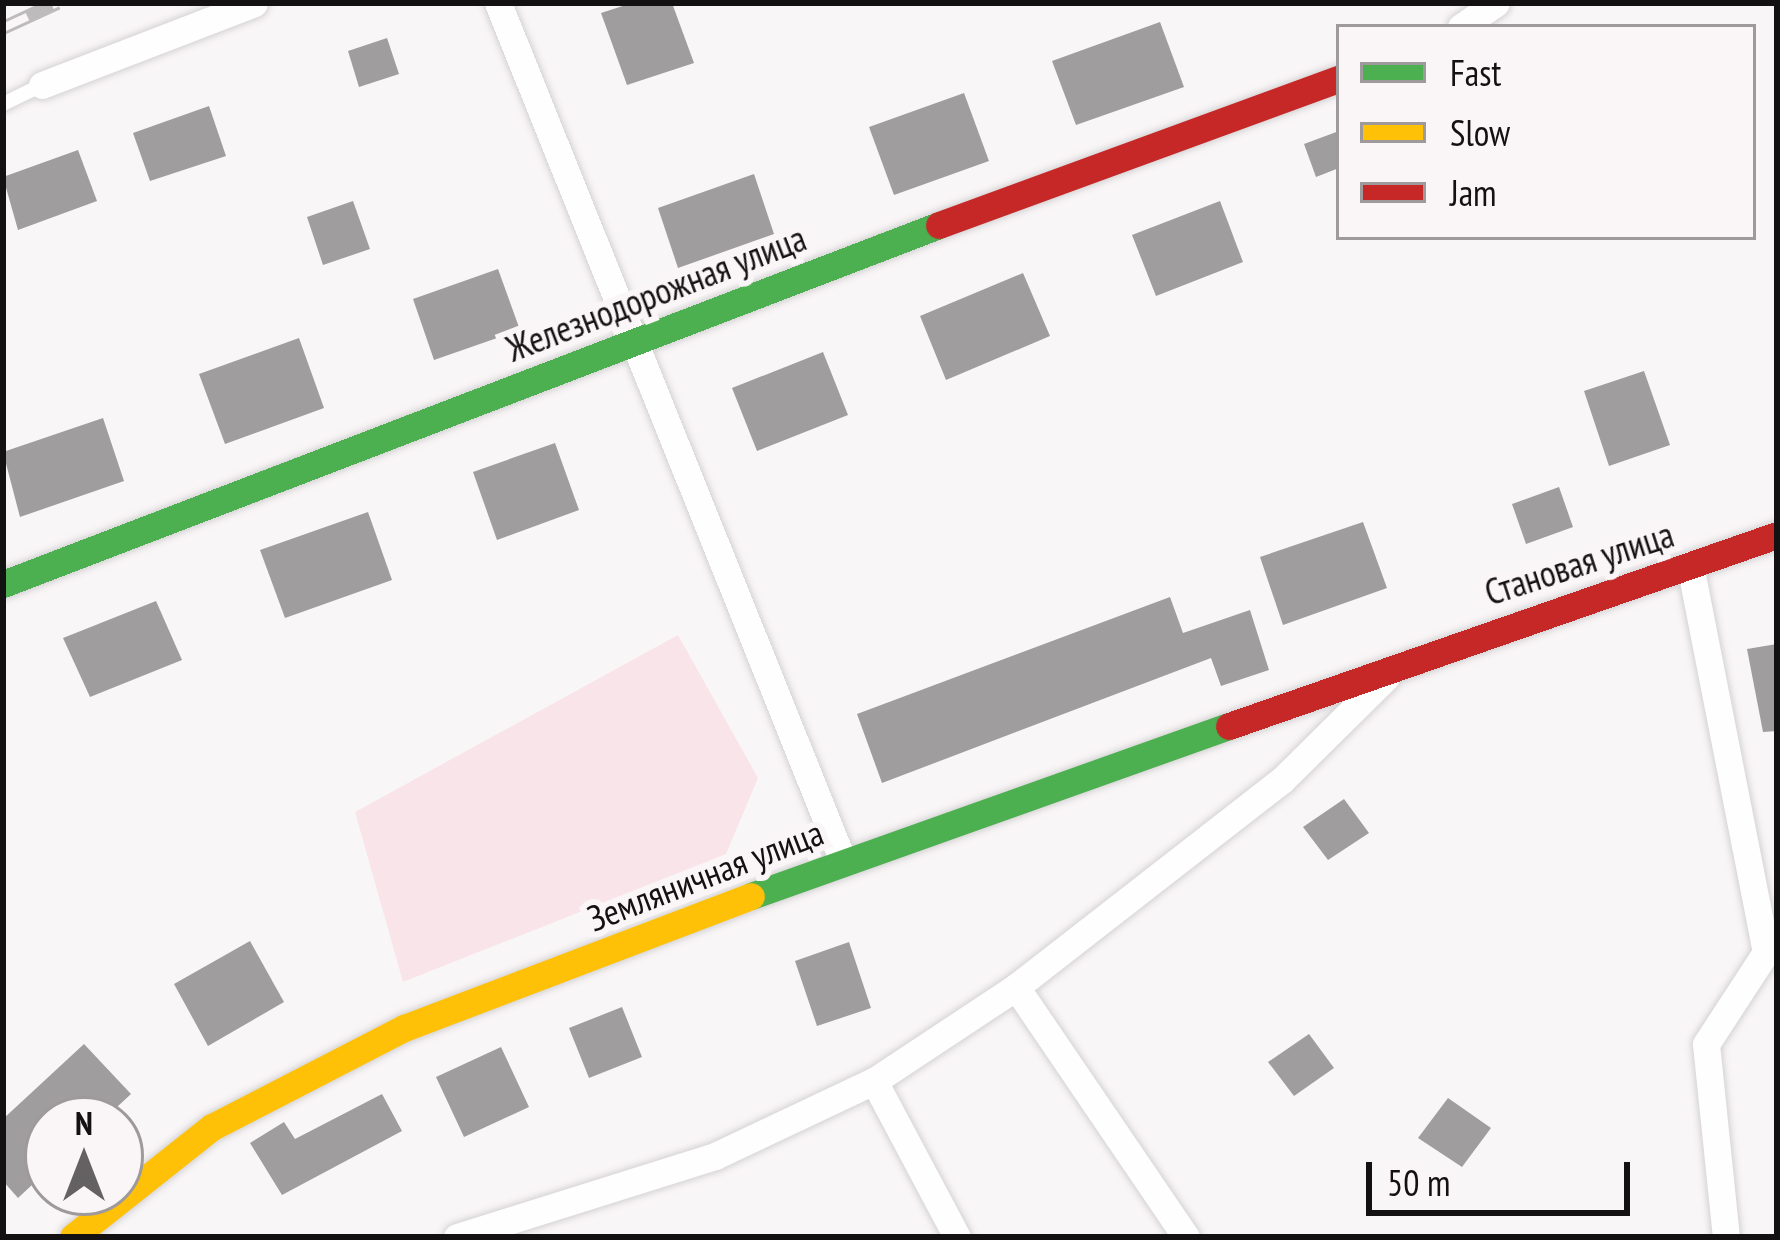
<!DOCTYPE html>
<meta charset="utf-8">
<style>
body{margin:0}
#map{position:relative;width:1780px;height:1240px;overflow:hidden;background:#f9f6f7;font-family:"PT Sans Narrow",sans-serif}
div>[style]{position:absolute}
.green>*{inset:0;background:#f9e4e9}
.building>*{inset:0;background:#9f9d9e}
.roads{filter:drop-shadow(0 0 3px #d5d3d4) drop-shadow(0 0 3px #d5d3d4)}
.lane>*{height:14px;margin:-7px;padding:0 7px;transform-origin:7px;border-radius:7px;background:#fefefe}
.street>*{height:27px;margin:-13.5px;padding:0 13.5px;transform-origin:13.5px;border-radius:13.5px;background:#fefefe}
.fast>*{height:27px;margin:-13.5px;padding:0 13.5px;transform-origin:13.5px;border-radius:13.5px;background:#4caf50}
.slow>*{height:27px;margin:-13.5px;padding:0 13.5px;transform-origin:13.5px;border-radius:13.5px;background:#ffc107}
.jam>*{height:27px;margin:-13.5px;padding:0 13.5px;transform-origin:13.5px;border-radius:13.5px;background:#c62828}
.rail>*{height:14px;margin-top:-7px;transform-origin:0;background:repeating-linear-gradient(90deg,#faf5f6 0 27px,#bdbbbc 0 54px);box-sizing:border-box;border-block:3px solid #bdbbbc}
span{translate:-50% -50%;white-space:nowrap;text-align:center;line-height:1.15;-webkit-text-stroke:12px #faf5f6;paint-order:stroke}
.street-label{font-size:36px;color:#131112}
.frame{position:absolute;inset:0;border:6px solid #131112;pointer-events:none}
.legend{position:absolute;left:1336px;top:24px;width:420px;height:216px;box-sizing:border-box;background:#faf5f6;border:3px solid #9e9a9b;margin:0;padding:15px 21px;list-style:none;font-size:36px;color:#131112}
.legend li{display:flex;align-items:center;gap:24px;height:60px}
.legend b{width:60px;border:3px solid #9e9a9b}
.north{position:absolute;left:24px;top:1096px;width:120px;height:120px;box-sizing:border-box;background:#faf5f6;border:3px solid #9e9a9b;border-radius:50%;rotate:0deg;font-size:33px;font-weight:700;line-height:48px;text-align:center;color:#131112}
.north::after{content:'';display:block;margin:auto;width:42px;height:54px;background:#646162;clip-path:polygon(50% 0,100% 100%,50% 72%,0 100%)}
.scale{position:absolute;left:1366px;top:1162px;width:264px;height:54px;box-sizing:border-box;border:6px solid #131112;border-top:0;padding-left:15px;font-size:36px;line-height:42px;white-space:nowrap;color:#131112;-webkit-text-stroke:9px #faf5f6;paint-order:stroke}
</style>
<div id="map">
<div class="green">
<i style="clip-path:polygon(678px 635px,758px 778px,726px 854px,403px 982px,355px 812px)"></i>
</div>
<div class="building">
<i style="clip-path:polygon(632px 3px,672px 3px,694px 63px,627px 85px,601px 13px)"></i>
<i style="clip-path:polygon(1160px 22px,1184px 87px,1076px 125px,1052px 61px)"></i>
<i style="clip-path:polygon(387px 38px,399px 74px,359px 87px,348px 51px)"></i>
<i style="clip-path:polygon(964px 93px,989px 161px,894px 195px,869px 127px)"></i>
<i style="clip-path:polygon(209px 106px,226px 156px,150px 181px,133px 133px)"></i>
<i style="clip-path:polygon(1339px 131px,1339px 168px,1316px 177px,1304px 144px)"></i>
<i style="clip-path:polygon(78px 150px,97px 201px,18px 230px,3px 177px)"></i>
<i style="clip-path:polygon(754px 174px,774px 234px,678px 268px,658px 208px)"></i>
<i style="clip-path:polygon(353px 201px,370px 249px,323px 265px,307px 217px)"></i>
<i style="clip-path:polygon(1220px 201px,1243px 262px,1156px 296px,1132px 235px)"></i>
<i style="clip-path:polygon(498px 269px,520px 330px,434px 360px,413px 299px)"></i>
<i style="clip-path:polygon(1023px 273px,1050px 336px,946px 380px,920px 316px)"></i>
<i style="clip-path:polygon(299px 338px,324px 408px,225px 444px,199px 374px)"></i>
<i style="clip-path:polygon(823px 352px,848px 415px,757px 451px,732px 388px)"></i>
<i style="clip-path:polygon(1644px 371px,1670px 445px,1609px 466px,1584px 391px)"></i>
<i style="clip-path:polygon(103px 418px,124px 481px,20px 517px,3px 452px)"></i>
<i style="clip-path:polygon(555px 443px,579px 510px,497px 540px,473px 472px)"></i>
<i style="clip-path:polygon(1559px 487px,1573px 527px,1526px 544px,1512px 504px)"></i>
<i style="clip-path:polygon(368px 512px,392px 580px,285px 618px,260px 550px)"></i>
<i style="clip-path:polygon(1363px 522px,1387px 588px,1283px 625px,1260px 557px)"></i>
<i style="clip-path:polygon(1170px 597px,1183px 633px,1250px 610px,1269px 670px,1221px 686px,1211px 658px,882px 783px,857px 714px)"></i>
<i style="clip-path:polygon(156px 601px,182px 660px,90px 697px,63px 638px)"></i>
<i style="clip-path:polygon(1777px 644px,1777px 731px,1763px 732px,1747px 649px)"></i>
<i style="clip-path:polygon(1344px 799px,1369px 833px,1328px 860px,1303px 827px)"></i>
<i style="clip-path:polygon(250px 941px,284px 1002px,208px 1046px,174px 984px)"></i>
<i style="clip-path:polygon(849px 942px,871px 1008px,817px 1026px,795px 961px)"></i>
<i style="clip-path:polygon(622px 1007px,642px 1057px,589px 1078px,569px 1028px)"></i>
<i style="clip-path:polygon(1309px 1034px,1334px 1068px,1294px 1096px,1268px 1062px)"></i>
<i style="clip-path:polygon(84px 1044px,131px 1094px,103px 1120px,48px 1120px,48px 1170px,18px 1198px,3px 1181px,3px 1119px)"></i>
<i style="clip-path:polygon(501px 1047px,529px 1107px,464px 1137px,436px 1077px)"></i>
<i style="clip-path:polygon(382px 1094px,402px 1131px,282px 1195px,250px 1143px,284px 1122px,295px 1139px)"></i>
<i style="clip-path:polygon(1448px 1098px,1491px 1128px,1462px 1167px,1418px 1138px)"></i>
</div>
<div class="roads">
<div class="lane">
<i style="left:3px;top:104px;width:43px;rotate:-26deg"></i>
</div>
<div class="street">
<i style="left:498px;top:3px;width:925px;rotate:68.1deg"></i>
<i style="left:1461px;top:27px;width:42px;rotate:-34.4deg"></i>
<i style="left:42px;top:85px;width:227px;rotate:-21.1deg"></i>
<i style="left:1690px;top:565px;width:394px;rotate:78.9deg"></i>
<i style="left:1766px;top:952px;width:110px;rotate:123.1deg"></i>
<i style="left:1706px;top:1044px;width:194px;rotate:84.1deg"></i>
<i style="left:1016px;top:987px;width:302px;rotate:55.8deg"></i>
<i style="left:457px;top:1237px;width:270px;rotate:-17.4deg"></i>
<i style="left:715px;top:1156px;width:176px;rotate:-25.3deg"></i>
<i style="left:957px;top:1237px;width:177px;rotate:-118deg"></i>
<i style="left:874px;top:1081px;width:170px;rotate:-33.5deg"></i>
<i style="left:1016px;top:987px;width:337px;rotate:-37.9deg"></i>
<i style="left:1282px;top:780px;width:146px;rotate:-44.7deg"></i>
</div>
<div class="fast">
<i style="left:3px;top:584px;width:1002px;rotate:-20.98deg"></i>
<i style="left:751px;top:896px;width:507px;rotate:-19.58deg"></i>
</div>
<div class="slow">
<i style="left:73px;top:1237px;width:177px;rotate:-38.4deg"></i>
<i style="left:212px;top:1127px;width:216px;rotate:-27.3deg"></i>
<i style="left:404px;top:1028px;width:371px;rotate:-20.8deg"></i>
</div>
<div class="jam">
<i style="left:939px;top:225px;width:426px;rotate:-20.1deg"></i>
<i style="left:1229px;top:726px;width:580px;rotate:-19.22deg"></i>
</div>
</div>
<div class="rail">
<i style="left:3px;top:28px;width:60px;rotate:-24.8deg"></i>
</div>
<div class="street-label">
<span style="left:656px;top:293px;rotate:-21deg">Железнодорожная улица</span>
<span style="left:1579px;top:563px;rotate:-18deg">Становая улица</span>
<span style="left:705px;top:875px;rotate:-21deg">Земляничная улица</span>
</div>
<div class="frame"></div>
<ul class="legend">
<li><b style="height:15px;background:#4caf50"></b>Fast</li>
<li><b style="height:15px;background:#ffc107"></b>Slow</li>
<li><b style="height:15px;background:#c62828"></b>Jam</li>
</ul>
<div class="north">N</div>
<div class="scale">50 m</div>
</div>
